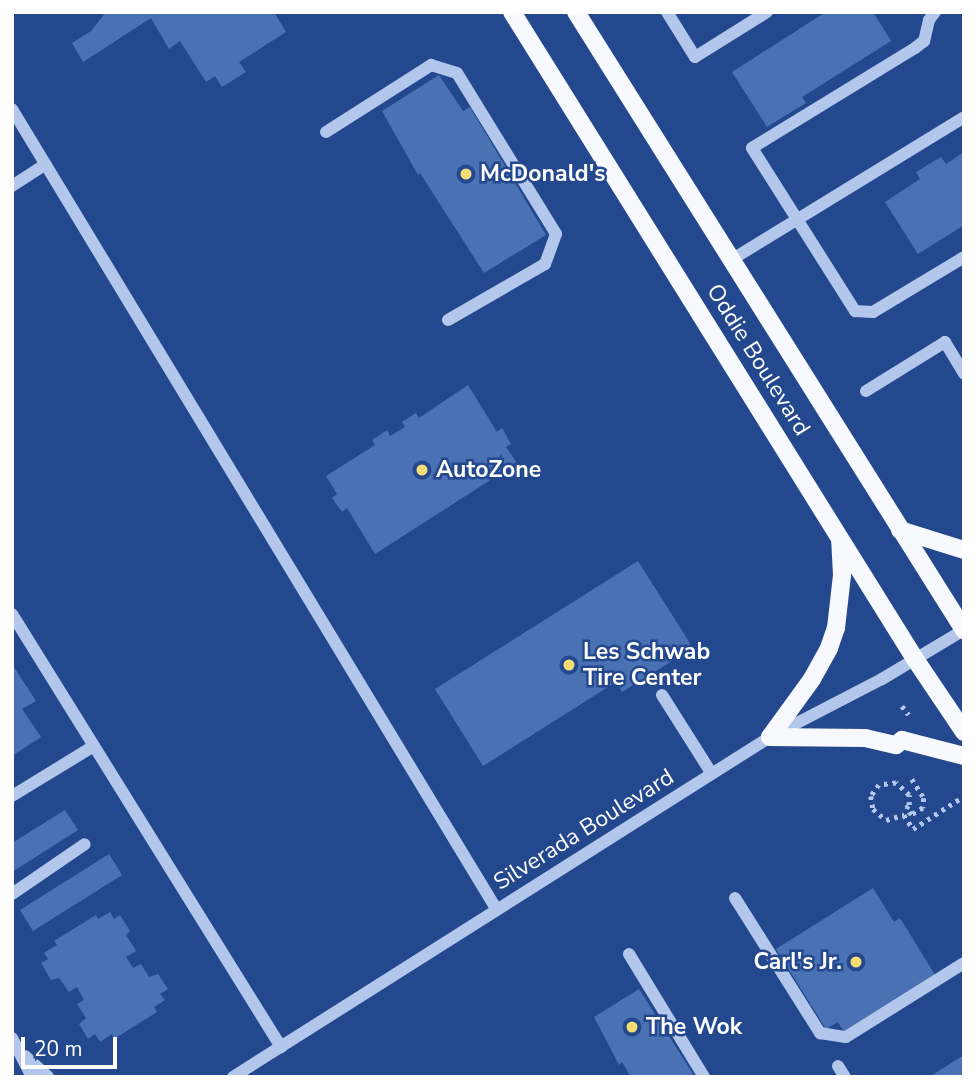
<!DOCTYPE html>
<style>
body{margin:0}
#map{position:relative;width:976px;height:1089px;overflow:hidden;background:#23488e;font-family:"Nunito Sans",sans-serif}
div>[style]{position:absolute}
.building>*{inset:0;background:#4b71b5}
.path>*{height:4.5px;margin-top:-2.25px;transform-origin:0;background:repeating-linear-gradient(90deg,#b2c7eb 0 3.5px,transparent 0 8.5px)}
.minor>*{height:12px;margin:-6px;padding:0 6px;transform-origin:6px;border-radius:6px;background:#b2c7eb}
.major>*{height:18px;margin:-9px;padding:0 9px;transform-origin:9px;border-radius:9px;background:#f7f9ff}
.dots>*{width:19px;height:19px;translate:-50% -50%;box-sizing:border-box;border:4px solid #23488e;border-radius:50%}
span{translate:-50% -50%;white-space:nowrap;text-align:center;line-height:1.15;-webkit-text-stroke:5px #23488e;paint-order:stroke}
.poi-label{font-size:23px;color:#fff;font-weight:700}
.left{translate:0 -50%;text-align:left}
.right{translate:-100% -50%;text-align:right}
.street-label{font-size:23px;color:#fff}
.frame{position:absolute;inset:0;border:14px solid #fff;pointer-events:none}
.scale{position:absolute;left:21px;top:1037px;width:96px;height:32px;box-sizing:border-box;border:4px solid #fff;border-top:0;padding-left:9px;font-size:21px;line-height:24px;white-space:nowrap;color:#fff;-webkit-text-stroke:5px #23488e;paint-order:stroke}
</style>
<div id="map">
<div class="building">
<i style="clip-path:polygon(106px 12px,274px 12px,286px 32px,239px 62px,246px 72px,222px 87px,215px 76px,206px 82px,180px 41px,169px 49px,151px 18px,83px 62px,72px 43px,91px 31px)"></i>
<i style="clip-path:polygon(826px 12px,873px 12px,891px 41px,802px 97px,806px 103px,767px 127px,732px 72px)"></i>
<i style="clip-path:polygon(439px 75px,463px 111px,470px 107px,546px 235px,484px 273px,420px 173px,418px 175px,382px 111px)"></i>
<i style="clip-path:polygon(964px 152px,964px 225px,918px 254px,885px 202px,920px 179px,916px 172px,941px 157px,946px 164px)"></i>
<i style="clip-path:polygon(468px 385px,497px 432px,502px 428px,511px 444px,506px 447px,517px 463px,375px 554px,347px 508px,342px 512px,332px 498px,337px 494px,326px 476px,375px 445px,372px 440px,387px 430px,390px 436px,405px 427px,402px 422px,416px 413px,419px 418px)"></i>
<i style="clip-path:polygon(638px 561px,693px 648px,622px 692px,616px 682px,483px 766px,435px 689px)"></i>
<i style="clip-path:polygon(12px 664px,36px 701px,22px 709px,41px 737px,12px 756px)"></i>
<i style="clip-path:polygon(65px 810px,78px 830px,12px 872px,12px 843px)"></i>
<i style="clip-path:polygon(109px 854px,122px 875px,33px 931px,20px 910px)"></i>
<i style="clip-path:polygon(873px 888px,894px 922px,900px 918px,935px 975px,844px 1032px,838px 1022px,826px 1029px,776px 949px)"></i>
<i style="clip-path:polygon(110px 912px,114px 919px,120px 915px,130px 931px,126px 935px,136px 951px,126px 957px,133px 968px,141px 964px,149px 977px,158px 974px,168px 989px,160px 994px,165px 1000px,154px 1007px,157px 1012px,114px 1039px,112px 1034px,100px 1042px,95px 1034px,88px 1039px,79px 1024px,86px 1018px,77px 1004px,84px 1000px,77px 987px,69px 992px,59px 978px,51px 980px,41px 963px,48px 959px,44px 953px,57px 945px,54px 941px,96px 915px,98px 919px)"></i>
<i style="clip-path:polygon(639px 989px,695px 1077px,631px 1077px,622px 1062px,619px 1065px,594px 1017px)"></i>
<i style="clip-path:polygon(964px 1055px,964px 1077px,929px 1077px)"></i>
</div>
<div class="path">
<i style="left:902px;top:706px;width:11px;rotate:52deg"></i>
<i style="left:912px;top:779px;width:22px;rotate:58deg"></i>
<i style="left:924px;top:798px;width:10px;rotate:96deg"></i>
<i style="left:923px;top:808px;width:14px;rotate:150deg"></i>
<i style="left:911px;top:815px;width:9px;rotate:-126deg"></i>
<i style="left:906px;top:808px;width:4px;rotate:-45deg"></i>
<i style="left:909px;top:805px;width:10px;rotate:-90deg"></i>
<i style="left:909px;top:795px;width:18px;rotate:-137deg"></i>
<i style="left:896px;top:783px;width:17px;rotate:173deg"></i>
<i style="left:879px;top:785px;width:14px;rotate:126deg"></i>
<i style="left:871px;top:796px;width:13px;rotate:81deg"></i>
<i style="left:873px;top:809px;width:17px;rotate:40deg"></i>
<i style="left:886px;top:820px;width:19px;rotate:-16deg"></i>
<i style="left:904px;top:815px;width:17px;rotate:57deg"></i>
<i style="left:913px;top:829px;width:61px;rotate:-32.9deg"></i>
</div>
<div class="minor">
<i style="left:667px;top:12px;width:53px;rotate:58.1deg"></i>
<i style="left:695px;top:57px;width:85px;rotate:-32deg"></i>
<i style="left:935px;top:12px;width:10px;rotate:127deg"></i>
<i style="left:929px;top:20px;width:22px;rotate:103deg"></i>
<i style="left:924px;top:41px;width:11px;rotate:142deg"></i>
<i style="left:915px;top:48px;width:191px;rotate:148.5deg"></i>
<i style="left:752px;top:148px;width:193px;rotate:57.7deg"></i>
<i style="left:855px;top:311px;width:18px;rotate:3deg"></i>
<i style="left:873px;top:312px;width:106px;rotate:-31.1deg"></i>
<i style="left:12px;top:109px;width:936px;rotate:58.81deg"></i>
<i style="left:326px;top:132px;width:125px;rotate:-32.5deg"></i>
<i style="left:431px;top:65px;width:27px;rotate:17deg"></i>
<i style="left:457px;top:73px;width:189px;rotate:58.4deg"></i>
<i style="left:556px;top:234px;width:32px;rotate:110deg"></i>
<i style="left:545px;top:264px;width:112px;rotate:150deg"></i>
<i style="left:12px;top:186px;width:40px;rotate:-32.9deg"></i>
<i style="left:731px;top:260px;width:273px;rotate:-31.5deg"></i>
<i style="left:866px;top:391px;width:93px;rotate:-31.8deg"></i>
<i style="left:945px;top:342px;width:37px;rotate:59deg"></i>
<i style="left:12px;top:614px;width:510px;rotate:58.15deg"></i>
<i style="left:662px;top:695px;width:93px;rotate:57.7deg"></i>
<i style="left:12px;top:796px;width:96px;rotate:-31.4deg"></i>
<i style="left:12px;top:894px;width:88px;rotate:-34.4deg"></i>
<i style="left:735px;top:898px;width:160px;rotate:57.8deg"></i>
<i style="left:820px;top:1033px;width:26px;rotate:9deg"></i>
<i style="left:846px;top:1037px;width:139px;rotate:-32.1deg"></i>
<i style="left:629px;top:954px;width:144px;rotate:58.6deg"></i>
<i style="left:12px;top:1038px;width:44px;rotate:62.9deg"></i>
<i style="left:25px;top:1056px;width:31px;rotate:42deg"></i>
<i style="left:838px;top:1066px;width:13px;rotate:58deg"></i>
<i style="left:233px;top:1077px;width:636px;rotate:-32.34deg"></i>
<i style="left:770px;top:737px;width:126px;rotate:-27.4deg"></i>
<i style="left:882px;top:679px;width:96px;rotate:-30.9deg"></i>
</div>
<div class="major">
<i style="left:512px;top:12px;width:762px;rotate:58.08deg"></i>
<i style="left:915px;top:659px;width:88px;rotate:56.1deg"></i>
<i style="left:576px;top:12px;width:730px;rotate:57.88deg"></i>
<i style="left:900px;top:530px;width:67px;rotate:17.4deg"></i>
<i style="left:770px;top:737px;width:72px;rotate:-54.1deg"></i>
<i style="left:812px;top:679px;width:35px;rotate:-61deg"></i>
<i style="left:829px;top:648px;width:21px;rotate:-71deg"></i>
<i style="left:836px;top:628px;width:53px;rotate:-83.5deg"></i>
<i style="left:842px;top:575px;width:33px;rotate:-93deg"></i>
<i style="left:770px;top:737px;width:95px;rotate:0.6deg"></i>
<i style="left:865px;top:738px;width:32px;rotate:13deg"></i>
<i style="left:896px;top:745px;width:8px;rotate:-40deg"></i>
<i style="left:902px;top:740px;width:64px;rotate:14.5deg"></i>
</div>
<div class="dots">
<i style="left:466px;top:174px;background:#f6dc75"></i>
<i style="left:422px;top:470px;background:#f6dc75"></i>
<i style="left:569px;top:665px;background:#f6dc75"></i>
<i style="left:856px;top:962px;background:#f6dc75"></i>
<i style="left:632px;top:1027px;background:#f6dc75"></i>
</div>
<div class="poi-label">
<span class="left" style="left:480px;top:174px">McDonald's</span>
<span class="left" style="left:436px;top:470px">AutoZone</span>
<span class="left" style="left:583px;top:665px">Les Schwab<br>Tire Center</span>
<span class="right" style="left:842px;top:962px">Carl's Jr.</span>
<span class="left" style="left:646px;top:1027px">The Wok</span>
</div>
<div class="street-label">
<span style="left:758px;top:360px;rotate:58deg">Oddie Boulevard</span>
<span style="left:584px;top:830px;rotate:-32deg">Silverada Boulevard</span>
</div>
<div class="frame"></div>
<div class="scale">20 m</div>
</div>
